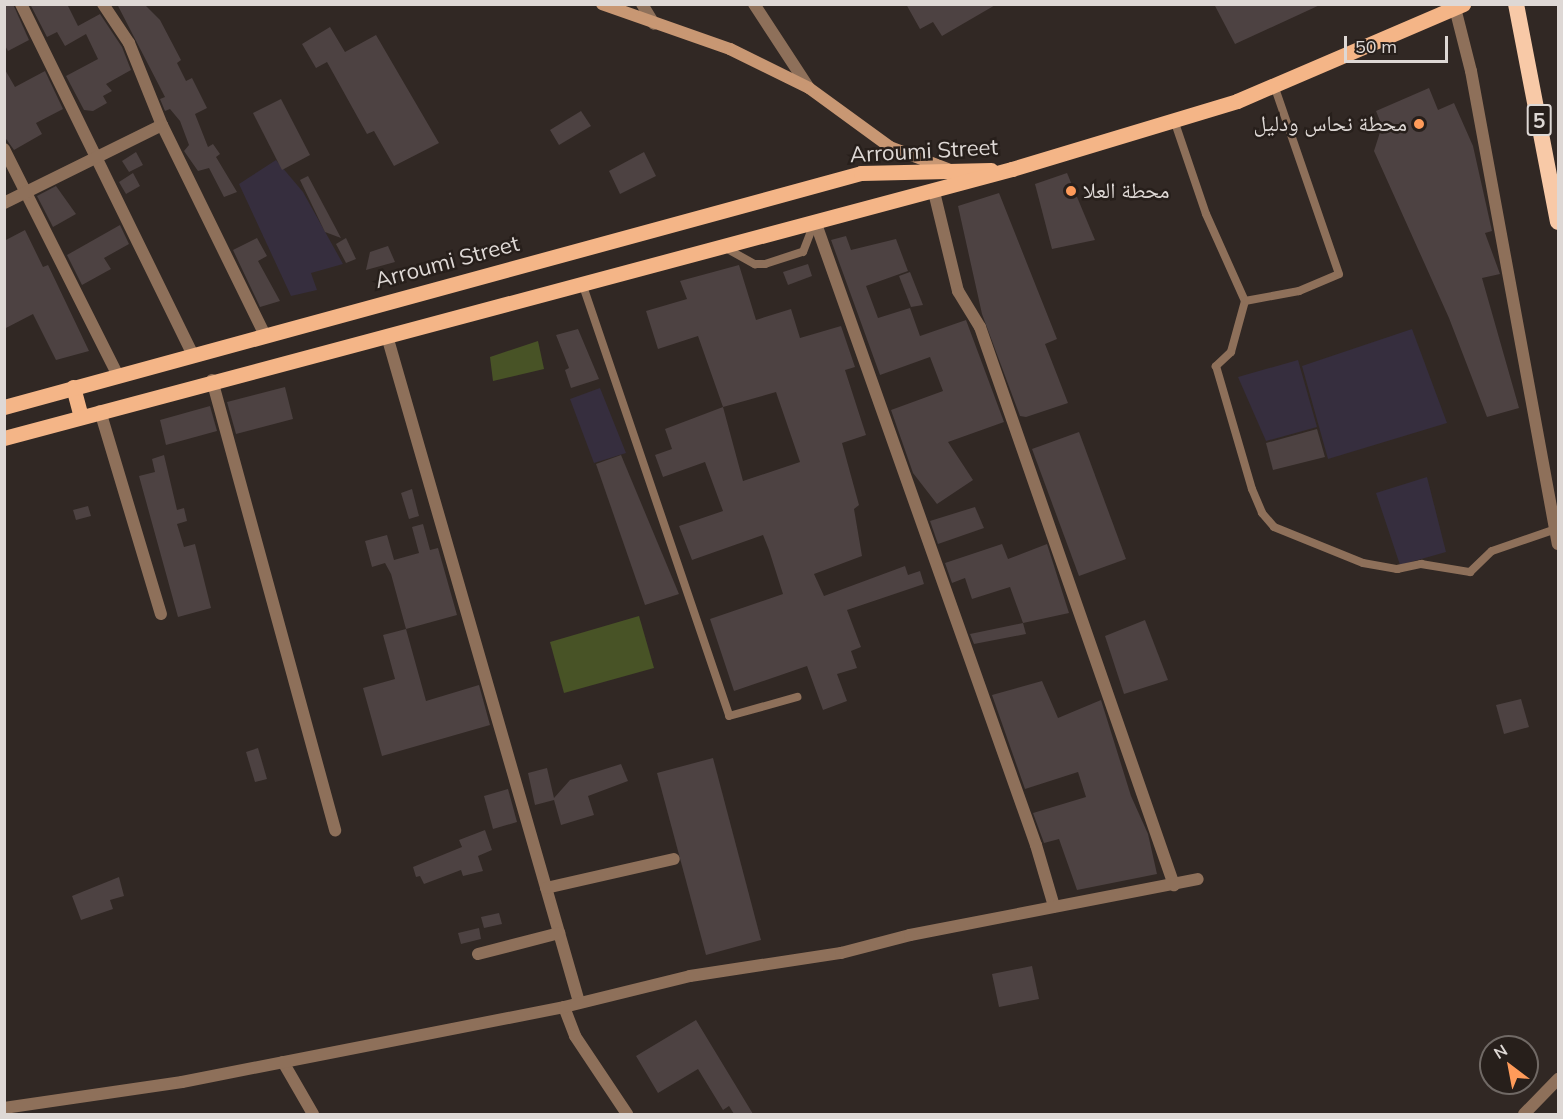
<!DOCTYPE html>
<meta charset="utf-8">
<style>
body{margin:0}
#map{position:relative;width:1563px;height:1119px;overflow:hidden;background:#312824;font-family:Mulish,"Noto Naskh Arabic",sans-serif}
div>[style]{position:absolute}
.industrial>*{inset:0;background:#362e3e}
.green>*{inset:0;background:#485326}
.building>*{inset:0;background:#4d4242}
.service>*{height:8px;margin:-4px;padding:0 4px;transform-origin:4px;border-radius:4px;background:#8e705a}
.minor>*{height:12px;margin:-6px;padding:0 6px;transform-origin:6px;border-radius:6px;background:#8e705a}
.tertiary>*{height:12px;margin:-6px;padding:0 6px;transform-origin:6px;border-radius:6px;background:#8e705a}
.secondary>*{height:12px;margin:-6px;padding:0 6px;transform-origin:6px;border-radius:6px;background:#c89773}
.primary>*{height:15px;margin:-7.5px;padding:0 7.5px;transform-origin:7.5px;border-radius:7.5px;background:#f4b587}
.trunk>*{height:16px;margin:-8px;padding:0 8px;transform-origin:8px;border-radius:8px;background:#f8c9a7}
.dots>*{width:16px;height:16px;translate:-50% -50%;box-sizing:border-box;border:3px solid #271f1b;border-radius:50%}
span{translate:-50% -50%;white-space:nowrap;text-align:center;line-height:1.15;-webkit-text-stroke:5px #271f1b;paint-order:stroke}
.shield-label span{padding:2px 4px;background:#271f1b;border:2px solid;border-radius:4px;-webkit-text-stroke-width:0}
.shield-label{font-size:21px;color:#ded8d5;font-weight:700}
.poi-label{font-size:22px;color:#ded8d5}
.right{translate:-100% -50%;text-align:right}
.left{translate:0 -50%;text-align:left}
.street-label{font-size:22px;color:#ded8d5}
.frame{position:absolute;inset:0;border:6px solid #ded8d5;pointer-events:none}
.north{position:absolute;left:1479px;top:1035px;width:60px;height:60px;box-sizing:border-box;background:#271f1b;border:2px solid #706965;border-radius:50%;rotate:328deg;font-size:16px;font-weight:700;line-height:24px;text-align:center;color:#ded8d5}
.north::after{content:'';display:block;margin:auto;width:21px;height:27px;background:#ff9b5a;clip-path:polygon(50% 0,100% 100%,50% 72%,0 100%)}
.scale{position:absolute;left:1344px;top:36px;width:104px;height:27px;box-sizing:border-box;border:3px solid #ded8d5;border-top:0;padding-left:8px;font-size:18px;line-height:21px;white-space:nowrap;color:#ded8d5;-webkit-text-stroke:4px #271f1b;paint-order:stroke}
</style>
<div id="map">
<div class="industrial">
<i style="clip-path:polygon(276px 160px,303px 192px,343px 264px,311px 273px,317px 290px,291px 296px,239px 184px)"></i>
<i style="clip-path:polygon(1412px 329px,1447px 423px,1328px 459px,1302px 366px)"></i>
<i style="clip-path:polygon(1298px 360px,1317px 427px,1266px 441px,1238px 377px)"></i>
<i style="clip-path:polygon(600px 388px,626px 453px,594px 463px,570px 399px)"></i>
<i style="clip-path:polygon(1427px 477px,1446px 552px,1400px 565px,1376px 493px)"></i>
</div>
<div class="green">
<i style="clip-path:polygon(538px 341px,544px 369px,493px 381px,490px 357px)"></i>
<i style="clip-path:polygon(639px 616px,654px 668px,564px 693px,550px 642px)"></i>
</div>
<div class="building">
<i style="clip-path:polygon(4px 4px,13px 4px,29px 40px,8px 51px,4px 44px)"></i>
<i style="clip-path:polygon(30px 4px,67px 4px,78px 26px,100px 14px,122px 47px,131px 70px,106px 84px,112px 91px,103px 96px,107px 103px,93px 111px,84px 110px,66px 76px,98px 59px,86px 34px,65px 46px,57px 32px,47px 37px)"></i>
<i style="clip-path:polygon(117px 4px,144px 4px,160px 20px,181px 60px,177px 63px,186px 81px,192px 78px,207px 108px,195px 114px,208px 147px,213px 144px,220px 154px,216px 157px,237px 192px,224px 197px,209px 168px,198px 171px,184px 151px,189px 145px,180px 121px,170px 109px,165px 111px,160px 99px,165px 97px)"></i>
<i style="clip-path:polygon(906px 4px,997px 4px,942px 36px,933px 22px,920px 29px)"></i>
<i style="clip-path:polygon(1214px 4px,1322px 4px,1235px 44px)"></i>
<i style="clip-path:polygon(330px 27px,345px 52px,376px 35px,439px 143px,394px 166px,374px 131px,367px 134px,327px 62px,316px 68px,302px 44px)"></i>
<i style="clip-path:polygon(4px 68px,15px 87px,45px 71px,63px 109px,36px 123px,42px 134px,14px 150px,4px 136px)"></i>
<i style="clip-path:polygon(1429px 88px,1438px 110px,1454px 103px,1473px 146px,1492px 231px,1485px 233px,1500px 274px,1482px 278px,1519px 408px,1487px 417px,1449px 318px,1374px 151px,1382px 126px,1376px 111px)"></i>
<i style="clip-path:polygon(281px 99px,310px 155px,282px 170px,253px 113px)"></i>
<i style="clip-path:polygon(581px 111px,591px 126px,559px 145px,550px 130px)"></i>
<i style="clip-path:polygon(136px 152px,143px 165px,129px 172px,122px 161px)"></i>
<i style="clip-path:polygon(644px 152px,656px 176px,620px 194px,609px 171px)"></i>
<i style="clip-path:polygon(133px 173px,140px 186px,126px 194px,119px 182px)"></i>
<i style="clip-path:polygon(1067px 173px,1095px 240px,1052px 249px,1035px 184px)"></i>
<i style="clip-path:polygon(308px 176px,341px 238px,325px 232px,300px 180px)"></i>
<i style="clip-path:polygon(56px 186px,76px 214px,53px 227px,37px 196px)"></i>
<i style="clip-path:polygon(999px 193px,1057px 339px,1045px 344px,1068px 403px,1026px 417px,1020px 416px,982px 314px,958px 206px)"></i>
<i style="clip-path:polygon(120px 225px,129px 244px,104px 258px,111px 269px,82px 285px,67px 255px)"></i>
<i style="clip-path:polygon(25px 230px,43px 267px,48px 265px,89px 351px,56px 360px,33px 314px,4px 329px,4px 241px)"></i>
<i style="clip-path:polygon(846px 236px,851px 250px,896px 239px,908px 271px,866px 286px,878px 318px,910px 308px,920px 336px,966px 320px,1004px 422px,948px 442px,973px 480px,937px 504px,913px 473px,891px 410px,943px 391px,930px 357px,880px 375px,831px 240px)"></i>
<i style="clip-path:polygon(257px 238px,267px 256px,258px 261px,280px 301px,260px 307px,233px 250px)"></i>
<i style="clip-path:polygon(346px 238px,356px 259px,346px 263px,336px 244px)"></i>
<i style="clip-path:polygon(388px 246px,395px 262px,366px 270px,370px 252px)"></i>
<i style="clip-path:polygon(808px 264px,812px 276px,788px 285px,783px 272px)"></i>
<i style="clip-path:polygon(evenodd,739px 265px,756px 320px,791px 309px,800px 338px,841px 326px,855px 367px,845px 370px,866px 435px,842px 443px,859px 505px,854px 509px,862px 556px,814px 574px,824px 596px,905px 566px,908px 575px,920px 571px,924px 584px,847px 610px,861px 647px,851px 651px,857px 668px,837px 674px,847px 701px,823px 710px,807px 666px,734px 691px,710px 619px,783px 594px,769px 550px,763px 535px,692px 560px,679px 526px,723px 511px,705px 462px,663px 477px,655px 455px,672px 449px,665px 429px,723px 407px,698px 336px,658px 349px,646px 311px,687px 299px,680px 281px,739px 265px,776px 392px,800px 462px,743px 481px,723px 407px,776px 392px)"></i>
<i style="clip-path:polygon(910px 272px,923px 305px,911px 307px,899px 276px)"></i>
<i style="clip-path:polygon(578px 329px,599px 379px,571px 388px,565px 370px,569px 368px,556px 335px)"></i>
<i style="clip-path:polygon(285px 387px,293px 419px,236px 434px,227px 402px)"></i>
<i style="clip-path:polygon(210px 406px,217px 431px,166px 445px,160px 420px)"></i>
<i style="clip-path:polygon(1317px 429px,1325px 457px,1273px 470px,1266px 443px)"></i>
<i style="clip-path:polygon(1079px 432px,1126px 559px,1079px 576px,1032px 449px)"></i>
<i style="clip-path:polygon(164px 455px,177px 510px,184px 508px,187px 521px,177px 524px,184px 547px,195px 544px,211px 608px,178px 617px,139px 476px,155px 472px,152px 459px)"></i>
<i style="clip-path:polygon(621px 455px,679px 594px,645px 605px,596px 464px)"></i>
<i style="clip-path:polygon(412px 489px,419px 516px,409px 519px,401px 493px)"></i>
<i style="clip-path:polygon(88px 506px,91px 516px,76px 520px,73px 510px)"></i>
<i style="clip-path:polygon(975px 507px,984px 528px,938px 544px,930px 521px)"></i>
<i style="clip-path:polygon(423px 524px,430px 550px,438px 548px,457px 615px,406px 629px,391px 574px,385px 563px,372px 567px,365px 541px,387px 535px,394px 560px,419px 553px,412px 527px)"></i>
<i style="clip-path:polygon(1002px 544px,1008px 559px,1047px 544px,1069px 613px,1023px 623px,1010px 587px,972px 599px,965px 578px,952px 583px,945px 563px)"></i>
<i style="clip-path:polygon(1145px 620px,1168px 680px,1124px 694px,1105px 636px)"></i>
<i style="clip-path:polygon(1023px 623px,1026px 634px,974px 644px,970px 634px)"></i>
<i style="clip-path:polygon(406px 629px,426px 701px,479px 685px,490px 725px,382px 756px,363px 688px,395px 679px,383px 635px)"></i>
<i style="clip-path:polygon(1042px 681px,1058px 718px,1101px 700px,1131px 796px,1148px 834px,1157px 874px,1077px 890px,1059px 839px,1044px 843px,1033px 813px,1086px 797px,1078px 772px,1025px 789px,992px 695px)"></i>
<i style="clip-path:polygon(1521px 699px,1529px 727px,1504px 734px,1496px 705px)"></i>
<i style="clip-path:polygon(258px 748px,267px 779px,255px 782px,246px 752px)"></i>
<i style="clip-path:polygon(713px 758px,761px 940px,706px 955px,657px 773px)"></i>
<i style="clip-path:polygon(621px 764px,628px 781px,588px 796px,594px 815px,561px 825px,554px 800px,535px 805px,528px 773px,547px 768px,554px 798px,570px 780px)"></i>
<i style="clip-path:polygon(508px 789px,517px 822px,493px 829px,484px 796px)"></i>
<i style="clip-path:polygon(485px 830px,492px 850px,478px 856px,483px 871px,463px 876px,461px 870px,424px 884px,420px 876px,416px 877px,413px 867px,462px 847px,459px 840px)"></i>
<i style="clip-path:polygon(119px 877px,124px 896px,110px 900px,113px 909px,81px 920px,72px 896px)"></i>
<i style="clip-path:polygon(499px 913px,502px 924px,484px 928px,481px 917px)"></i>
<i style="clip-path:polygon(479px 928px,481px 939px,461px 944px,458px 933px)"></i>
<i style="clip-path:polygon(1032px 966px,1039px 999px,999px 1007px,992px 974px)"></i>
<i style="clip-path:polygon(696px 1020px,753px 1114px,734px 1114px,729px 1106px,723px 1110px,698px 1069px,658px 1093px,636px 1056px)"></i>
</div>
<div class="service">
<i style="left:1174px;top:120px;width:99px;rotate:71.2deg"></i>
<i style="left:1206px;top:214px;width:95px;rotate:65.9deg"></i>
<i style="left:1245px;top:301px;width:53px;rotate:105.4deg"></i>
<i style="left:1231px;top:352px;width:21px;rotate:137deg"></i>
<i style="left:1216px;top:366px;width:128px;rotate:73.7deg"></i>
<i style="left:1252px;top:489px;width:26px;rotate:67deg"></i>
<i style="left:1262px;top:513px;width:18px;rotate:49deg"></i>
<i style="left:1274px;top:527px;width:96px;rotate:22deg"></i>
<i style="left:1363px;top:563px;width:35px;rotate:10deg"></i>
<i style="left:1397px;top:569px;width:25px;rotate:-12deg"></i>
<i style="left:1421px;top:564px;width:50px;rotate:9.3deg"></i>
<i style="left:1470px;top:572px;width:30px;rotate:-44deg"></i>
<i style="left:1492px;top:551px;width:68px;rotate:-19deg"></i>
<i style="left:722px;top:246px;width:38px;rotate:29deg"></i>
<i style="left:755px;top:264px;width:10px"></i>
<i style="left:765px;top:264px;width:40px;rotate:-18deg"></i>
<i style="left:803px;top:252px;width:33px;rotate:-69deg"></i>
<i style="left:582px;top:283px;width:457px;rotate:71.2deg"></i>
<i style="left:729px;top:716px;width:71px;rotate:-15.6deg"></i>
<i style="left:1245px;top:301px;width:55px;rotate:-10.5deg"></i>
<i style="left:1299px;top:291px;width:43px;rotate:-23deg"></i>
<i style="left:1339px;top:274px;width:200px;rotate:-109deg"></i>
</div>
<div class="minor">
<i style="left:21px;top:4px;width:391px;rotate:63.9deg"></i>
<i style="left:103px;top:4px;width:47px;rotate:56.3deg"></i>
<i style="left:129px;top:43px;width:88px;rotate:68.1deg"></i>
<i style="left:162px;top:125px;width:234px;rotate:63.9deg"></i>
<i style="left:642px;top:4px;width:23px;rotate:59deg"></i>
<i style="left:754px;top:4px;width:100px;rotate:56.8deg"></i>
<i style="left:4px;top:149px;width:254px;rotate:63.3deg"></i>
<i style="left:934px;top:192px;width:102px;rotate:76.4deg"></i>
<i style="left:958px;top:291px;width:42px;rotate:58.6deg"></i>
<i style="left:980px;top:327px;width:591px;rotate:70.83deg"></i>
<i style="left:4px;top:203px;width:176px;rotate:-26.3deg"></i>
<i style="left:815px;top:221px;width:662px;rotate:70.5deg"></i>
<i style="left:1036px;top:845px;width:64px;rotate:73.6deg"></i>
<i style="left:387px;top:336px;width:693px;rotate:73.92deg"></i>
<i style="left:212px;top:380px;width:467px;rotate:74.7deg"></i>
<i style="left:100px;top:411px;width:212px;rotate:73.3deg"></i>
<i style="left:546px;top:888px;width:131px;rotate:-12.8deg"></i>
<i style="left:478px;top:954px;width:84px;rotate:-14.5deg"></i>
<i style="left:564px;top:1007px;width:31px;rotate:69deg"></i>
<i style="left:575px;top:1036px;width:94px;rotate:56.3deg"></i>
<i style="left:283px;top:1062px;width:60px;rotate:60deg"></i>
<i style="left:4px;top:1108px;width:180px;rotate:-8.3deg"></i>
<i style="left:182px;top:1082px;width:389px;rotate:-11.1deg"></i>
<i style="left:564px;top:1007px;width:130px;rotate:-13.8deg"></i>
<i style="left:690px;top:976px;width:153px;rotate:-8.7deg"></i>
<i style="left:841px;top:953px;width:71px;rotate:-14.6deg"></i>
<i style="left:910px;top:935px;width:293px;rotate:-11deg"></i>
<i style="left:1524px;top:1114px;width:49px;rotate:-45.8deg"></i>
</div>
<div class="tertiary">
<i style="left:1454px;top:4px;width:69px;rotate:75.8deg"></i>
<i style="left:1471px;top:71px;width:481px;rotate:79.6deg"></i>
</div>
<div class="secondary">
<i style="left:602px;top:4px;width:136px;rotate:19.4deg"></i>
<i style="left:730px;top:49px;width:88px;rotate:26.3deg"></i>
<i style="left:809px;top:88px;width:100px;rotate:36.1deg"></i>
<i style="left:890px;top:147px;width:62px;rotate:20.8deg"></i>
</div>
<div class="primary">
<i style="left:73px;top:387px;width:31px;rotate:75deg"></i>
<i style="left:4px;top:407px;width:888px;rotate:-15.27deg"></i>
<i style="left:861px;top:173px;width:130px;rotate:-1.3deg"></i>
<i style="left:4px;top:438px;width:1043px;rotate:-14.94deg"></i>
<i style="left:1012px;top:169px;width:235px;rotate:-16.8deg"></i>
<i style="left:1237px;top:101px;width:246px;rotate:-23.2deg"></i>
</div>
<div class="trunk">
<i style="left:1516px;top:4px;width:222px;rotate:79.1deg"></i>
</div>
<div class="dots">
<i style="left:1419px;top:124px;background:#ff9b5a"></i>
<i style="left:1071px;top:191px;background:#ff9b5a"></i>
</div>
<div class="shield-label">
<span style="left:1539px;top:120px">5</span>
</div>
<div class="poi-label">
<span class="right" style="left:1407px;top:124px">محطة نحاس ودليل</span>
<span class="left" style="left:1083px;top:191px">محطة العلا</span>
</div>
<div class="street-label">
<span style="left:924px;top:151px;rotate:-3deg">Arroumi Street</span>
<span style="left:447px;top:262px;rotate:-15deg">Arroumi Street</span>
</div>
<div class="frame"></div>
<div class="north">N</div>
<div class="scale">50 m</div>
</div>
